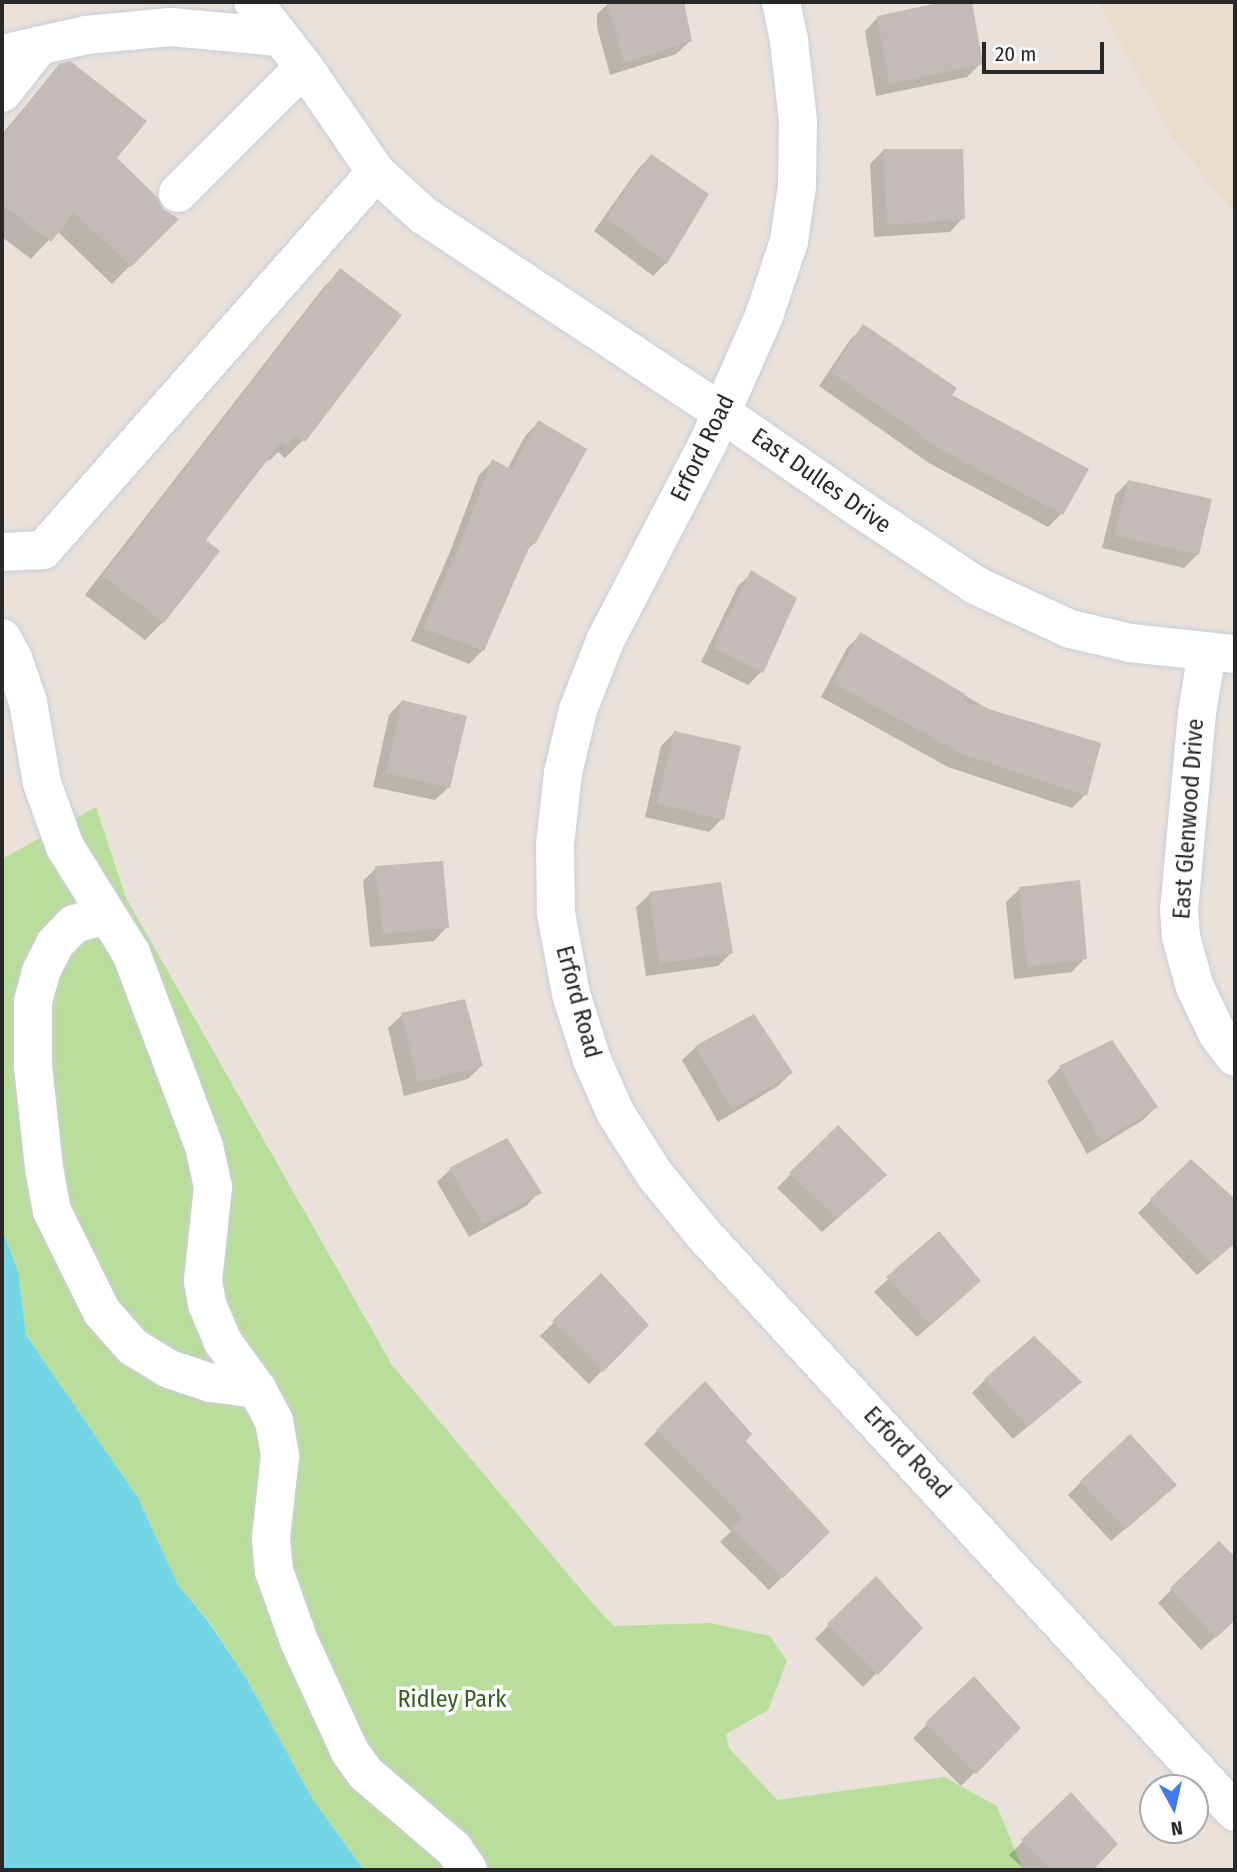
<!DOCTYPE html>
<style>
body{margin:0}
#map{position:relative;width:1237px;height:1872px;overflow:hidden;background:#e9e1da;font-family:"Fira Sans Condensed",sans-serif}
div>[style]{position:absolute}
.education>*{inset:0;background:#eadccb}
.green>*{inset:0;background:#b9dd9a}
.water>*{inset:0;background:#74d5e5}
.shadow>*{inset:0;background:#0003}
.building>*{inset:0;background:#c2bbb7}
.roads{filter:drop-shadow(0 0 2px #c9ced9) drop-shadow(0 0 2px #c9ced9)}
.minor>*{height:38px;margin:-19px;padding:0 19px;transform-origin:19px;border-radius:19px;background:#fff}
span{translate:-50% -50%;white-space:nowrap;text-align:center;line-height:1.15;-webkit-text-stroke:7px #fff;paint-order:stroke}
.street-label{font-size:24px;color:#282828}
.park-label{font-size:24px;color:#345f1e}
.frame{position:absolute;inset:0;border:4px solid #282828;pointer-events:none}
.north{position:absolute;left:1139px;top:1774px;width:70px;height:70px;box-sizing:border-box;background:#fff;border:2px solid #a9a9a9;border-radius:50%;rotate:172deg;font-size:19px;font-weight:700;line-height:28px;text-align:center;color:#282828}
.north::after{content:'';display:block;margin:auto;width:24px;height:32px;background:#4479ed;clip-path:polygon(50% 0,100% 100%,50% 72%,0 100%)}
.scale{position:absolute;left:982px;top:42px;width:122px;height:32px;box-sizing:border-box;border:4px solid #282828;border-top:0;padding-left:9px;font-size:21px;line-height:24px;white-space:nowrap;color:#282828;-webkit-text-stroke:5px #fff;paint-order:stroke}
</style>
<div id="map">
<div class="education">
<i style="clip-path:polygon(1098px 2px,1235px 2px,1235px 214px,1172px 137px)"></i>
</div>
<div class="green">
<i style="clip-path:polygon(96px 807px,126px 898px,392px 1365px,593px 1604px,614px 1626px,710px 1623px,770px 1636px,787px 1661px,768px 1710px,726px 1734px,729px 1748px,777px 1800px,944px 1777px,997px 1806px,1023px 1870px,364px 1870px,313px 1800px,246px 1678px,209px 1621px,178px 1585px,138px 1498px,26px 1335px,18px 1271px,2px 1229px,2px 859px)"></i>
</div>
<div class="water">
<i style="clip-path:polygon(2px 1229px,18px 1271px,26px 1335px,138px 1498px,178px 1585px,208px 1621px,246px 1678px,313px 1800px,364px 1870px,2px 1870px)"></i>
</div>
<div class="shadow">
<i style="clip-path:polygon(610px 2px,682px 2px,690px 41px,676px 54px,610px 75px,597px 27px,597px 14px)"></i>
<i style="clip-path:polygon(951px 2px,970px 2px,981px 63px,967px 77px,876px 96px,865px 31px,878px 17px)"></i>
<i style="clip-path:polygon(60px 65px,114px 158px,162px 210px,176px 219px,112px 284px,57px 231px,31px 259px,2px 237px,2px 134px)"></i>
<i style="clip-path:polygon(884px 150px,963px 218px,950px 232px,874px 237px,870px 164px)"></i>
<i style="clip-path:polygon(651px 156px,666px 263px,653px 276px,594px 231px,638px 169px)"></i>
<i style="clip-path:polygon(341px 270px,303px 440px,285px 458px,278px 452px,269px 461px,266px 459px,203px 540px,163px 622px,145px 640px,85px 595px,323px 288px)"></i>
<i style="clip-path:polygon(863px 327px,949px 396px,1061px 514px,1048px 527px,929px 463px,819px 386px,850px 340px)"></i>
<i style="clip-path:polygon(538px 423px,534px 543px,525px 552px,483px 650px,469px 664px,411px 641px,450px 552px,479px 475px,492px 462px,507px 470px,525px 436px)"></i>
<i style="clip-path:polygon(1129px 481px,1198px 554px,1184px 568px,1102px 548px,1115px 495px)"></i>
<i style="clip-path:polygon(752px 573px,761px 672px,748px 685px,701px 662px,738px 586px)"></i>
<i style="clip-path:polygon(861px 634px,993px 712px,1085px 795px,1072px 808px,948px 767px,821px 697px,847px 648px)"></i>
<i style="clip-path:polygon(402px 701px,449px 787px,435px 800px,373px 787px,389px 715px)"></i>
<i style="clip-path:polygon(674px 733px,722px 819px,709px 832px,645px 817px,661px 746px)"></i>
<i style="clip-path:polygon(376px 868px,447px 927px,434px 941px,370px 947px,363px 881px)"></i>
<i style="clip-path:polygon(1020px 889px,1085px 958px,1072px 972px,1014px 979px,1006px 902px)"></i>
<i style="clip-path:polygon(650px 894px,731px 953px,718px 966px,646px 976px,636px 907px)"></i>
<i style="clip-path:polygon(402px 1015px,481px 1066px,468px 1079px,404px 1096px,388px 1028px)"></i>
<i style="clip-path:polygon(696px 1047px,791px 1073px,778px 1086px,718px 1122px,682px 1060px)"></i>
<i style="clip-path:polygon(1060px 1068px,1156px 1107px,1143px 1120px,1087px 1154px,1047px 1081px)"></i>
<i style="clip-path:polygon(838px 1127px,871px 1188px,822px 1232px,777px 1188px)"></i>
<i style="clip-path:polygon(1191px 1161px,1235px 1202px,1235px 1243px,1197px 1275px,1138px 1213px)"></i>
<i style="clip-path:polygon(451px 1169px,539px 1192px,526px 1206px,469px 1237px,437px 1182px)"></i>
<i style="clip-path:polygon(939px 1233px,965px 1294px,917px 1337px,874px 1292px)"></i>
<i style="clip-path:polygon(601px 1276px,647px 1325px,589px 1384px,540px 1336px)"></i>
<i style="clip-path:polygon(985px 1380px,1080px 1382px,1013px 1439px,972px 1393px)"></i>
<i style="clip-path:polygon(705px 1384px,744px 1440px,827px 1532px,769px 1590px,720px 1542px,731px 1531px,644px 1444px)"></i>
<i style="clip-path:polygon(1081px 1482px,1161px 1498px,1111px 1541px,1068px 1495px)"></i>
<i style="clip-path:polygon(1219px 1543px,1235px 1560px,1235px 1619px,1201px 1650px,1158px 1603px)"></i>
<i style="clip-path:polygon(876px 1578px,921px 1628px,863px 1687px,815px 1639px)"></i>
<i style="clip-path:polygon(974px 1678px,1019px 1728px,961px 1786px,913px 1738px)"></i>
<i style="clip-path:polygon(1071px 1795px,1116px 1844px,1091px 1870px,1025px 1870px,1009px 1855px)"></i>
</div>
<div class="building">
<i style="clip-path:polygon(607px 2px,684px 2px,692px 41px,624px 63px)"></i>
<i style="clip-path:polygon(943px 2px,972px 2px,983px 64px,889px 84px,877px 16px)"></i>
<i style="clip-path:polygon(70px 61px,147px 121px,117px 158px,157px 197px,163px 209px,179px 219px,131px 267px,74px 212px,51px 242px,2px 204px,2px 136px,59px 64px)"></i>
<i style="clip-path:polygon(883px 149px,963px 149px,965px 219px,887px 225px)"></i>
<i style="clip-path:polygon(651px 154px,709px 194px,667px 264px,606px 217px)"></i>
<i style="clip-path:polygon(340px 268px,402px 315px,305px 442px,296px 435px,288px 445px,282px 441px,206px 540px,220px 551px,164px 623px,102px 576px)"></i>
<i style="clip-path:polygon(863px 324px,957px 388px,952px 395px,1089px 469px,1063px 515px,942px 450px,831px 372px)"></i>
<i style="clip-path:polygon(538px 420px,587px 449px,535px 544px,531px 543px,484px 651px,423px 628px,463px 537px,492px 459px,512px 470px)"></i>
<i style="clip-path:polygon(1128px 480px,1212px 499px,1199px 555px,1114px 535px)"></i>
<i style="clip-path:polygon(751px 570px,797px 598px,763px 673px,713px 648px)"></i>
<i style="clip-path:polygon(860px 632px,965px 694px,962px 701px,1101px 743px,1087px 796px,962px 754px,833px 683px)"></i>
<i style="clip-path:polygon(402px 700px,467px 716px,450px 788px,386px 773px)"></i>
<i style="clip-path:polygon(674px 731px,741px 746px,724px 820px,657px 804px)"></i>
<i style="clip-path:polygon(443px 861px,449px 928px,383px 934px,375px 866px)"></i>
<i style="clip-path:polygon(1080px 880px,1087px 959px,1027px 967px,1019px 887px)"></i>
<i style="clip-path:polygon(721px 882px,733px 953px,659px 964px,649px 892px)"></i>
<i style="clip-path:polygon(465px 999px,483px 1066px,418px 1083px,401px 1013px)"></i>
<i style="clip-path:polygon(754px 1014px,793px 1073px,732px 1109px,695px 1046px)"></i>
<i style="clip-path:polygon(1112px 1040px,1158px 1107px,1101px 1142px,1059px 1066px)"></i>
<i style="clip-path:polygon(838px 1125px,887px 1175px,837px 1219px,789px 1173px)"></i>
<i style="clip-path:polygon(507px 1138px,542px 1193px,483px 1224px,449px 1168px)"></i>
<i style="clip-path:polygon(1191px 1159px,1235px 1199px,1235px 1243px,1211px 1263px,1150px 1199px)"></i>
<i style="clip-path:polygon(939px 1231px,981px 1281px,931px 1325px,886px 1277px)"></i>
<i style="clip-path:polygon(601px 1273px,649px 1325px,603px 1372px,552px 1321px)"></i>
<i style="clip-path:polygon(1034px 1336px,1082px 1382px,1028px 1427px,984px 1379px)"></i>
<i style="clip-path:polygon(705px 1381px,752px 1434px,746px 1441px,830px 1532px,783px 1578px,732px 1528px,743px 1517px,656px 1430px)"></i>
<i style="clip-path:polygon(1130px 1434px,1177px 1485px,1126px 1529px,1080px 1481px)"></i>
<i style="clip-path:polygon(1219px 1541px,1235px 1557px,1235px 1620px,1216px 1638px,1170px 1588px)"></i>
<i style="clip-path:polygon(876px 1576px,923px 1628px,878px 1675px,827px 1624px)"></i>
<i style="clip-path:polygon(974px 1676px,1021px 1728px,976px 1774px,925px 1723px)"></i>
<i style="clip-path:polygon(1071px 1792px,1118px 1844px,1093px 1870px,1052px 1870px,1021px 1840px)"></i>
</div>
<div class="roads">
<div class="minor">
<i style="left:253px;top:2px;width:83px;rotate:51.9deg"></i>
<i style="left:304px;top:67px;width:127px;rotate:55.6deg"></i>
<i style="left:376px;top:172px;width:64px;rotate:42.5deg"></i>
<i style="left:423px;top:215px;width:359px;rotate:33.5deg"></i>
<i style="left:722px;top:413px;width:170px;rotate:34.7deg"></i>
<i style="left:862px;top:510px;width:138px;rotate:33.5deg"></i>
<i style="left:977px;top:586px;width:102px;rotate:24.8deg"></i>
<i style="left:1070px;top:629px;width:62px;rotate:13.1deg"></i>
<i style="left:1130px;top:643px;width:106px;rotate:6deg"></i>
<i style="left:781px;top:2px;width:40px;rotate:78deg"></i>
<i style="left:789px;top:41px;width:81px;rotate:83.6deg"></i>
<i style="left:798px;top:121px;width:65px;rotate:90.9deg"></i>
<i style="left:797px;top:186px;width:56px;rotate:98.3deg"></i>
<i style="left:789px;top:241px;width:79px;rotate:108.4deg"></i>
<i style="left:764px;top:316px;width:139px;rotate:113.8deg"></i>
<i style="left:708px;top:443px;width:223px;rotate:117.5deg"></i>
<i style="left:605px;top:641px;width:74px;rotate:111.4deg"></i>
<i style="left:578px;top:710px;width:65px;rotate:103.4deg"></i>
<i style="left:563px;top:773px;width:71px;rotate:96.4deg"></i>
<i style="left:555px;top:844px;width:69px;rotate:89.2deg"></i>
<i style="left:556px;top:913px;width:82px;rotate:79.5deg"></i>
<i style="left:571px;top:994px;width:69px;rotate:72.3deg"></i>
<i style="left:592px;top:1060px;width:57px;rotate:66.1deg"></i>
<i style="left:615px;top:1112px;width:75px;rotate:57.6deg"></i>
<i style="left:655px;top:1175px;width:79px;rotate:50.7deg"></i>
<i style="left:705px;top:1236px;width:783px;rotate:47.38deg"></i>
<i style="left:2px;top:54px;width:86px;rotate:-12.7deg"></i>
<i style="left:86px;top:35px;width:85px;rotate:-5.4deg"></i>
<i style="left:171px;top:27px;width:108px;rotate:5.3deg"></i>
<i style="left:2px;top:93px;width:61px;rotate:-51.6deg"></i>
<i style="left:178px;top:193px;width:178px;rotate:-45deg"></i>
<i style="left:2px;top:552px;width:41px;rotate:-2.8deg"></i>
<i style="left:43px;top:550px;width:504px;rotate:-48.62deg"></i>
<i style="left:2px;top:638px;width:23px;rotate:61deg"></i>
<i style="left:13px;top:658px;width:46px;rotate:71.2deg"></i>
<i style="left:28px;top:702px;width:82px;rotate:80.2deg"></i>
<i style="left:42px;top:783px;width:68px;rotate:70.2deg"></i>
<i style="left:65px;top:847px;width:125px;rotate:58.1deg"></i>
<i style="left:131px;top:953px;width:206px;rotate:69.3deg"></i>
<i style="left:204px;top:1146px;width:42px;rotate:77.6deg"></i>
<i style="left:213px;top:1187px;width:95px;rotate:96.1deg"></i>
<i style="left:203px;top:1281px;width:23px;rotate:80deg"></i>
<i style="left:207px;top:1304px;width:41px;rotate:67.2deg"></i>
<i style="left:223px;top:1342px;width:58px;rotate:54.1deg"></i>
<i style="left:1207px;top:652px;width:62px;rotate:99.3deg"></i>
<i style="left:1197px;top:713px;width:197px;rotate:95.2deg"></i>
<i style="left:1179px;top:909px;width:28px;rotate:86deg"></i>
<i style="left:1181px;top:937px;width:52px;rotate:74.4deg"></i>
<i style="left:1195px;top:987px;width:51px;rotate:64.4deg"></i>
<i style="left:1217px;top:1033px;width:30px;rotate:53deg"></i>
<i style="left:106px;top:915px;width:33px;rotate:164deg"></i>
<i style="left:74px;top:924px;width:28px;rotate:134deg"></i>
<i style="left:55px;top:944px;width:31px;rotate:117deg"></i>
<i style="left:41px;top:972px;width:31px;rotate:105deg"></i>
<i style="left:33px;top:1002px;width:64px;rotate:90deg"></i>
<i style="left:33px;top:1066px;width:103px;rotate:83.8deg"></i>
<i style="left:44px;top:1168px;width:44px;rotate:79.5deg"></i>
<i style="left:52px;top:1211px;width:113px;rotate:63.7deg"></i>
<i style="left:102px;top:1312px;width:47px;rotate:48.5deg"></i>
<i style="left:133px;top:1347px;width:42px;rotate:31.4deg"></i>
<i style="left:169px;top:1369px;width:44px;rotate:18.4deg"></i>
<i style="left:211px;top:1383px;width:46px;rotate:7.4deg"></i>
<i style="left:257px;top:1389px;width:36px;rotate:62deg"></i>
<i style="left:274px;top:1421px;width:36px;rotate:80deg"></i>
<i style="left:280px;top:1456px;width:82px;rotate:96.3deg"></i>
<i style="left:271px;top:1538px;width:33px;rotate:85deg"></i>
<i style="left:274px;top:1571px;width:74px;rotate:70.3deg"></i>
<i style="left:299px;top:1641px;width:122px;rotate:65.3deg"></i>
<i style="left:350px;top:1752px;width:26px;rotate:54deg"></i>
<i style="left:365px;top:1773px;width:117px;rotate:40.5deg"></i>
<i style="left:454px;top:1849px;width:25px;rotate:56deg"></i>
</div>
</div>
<div class="street-label">
<span style="left:703px;top:448px;rotate:-64deg">Erford Road</span>
<span style="left:821px;top:481px;rotate:35deg">East Dulles Drive</span>
<span style="left:1189px;top:819px;rotate:-86deg">East Glenwood Drive</span>
<span style="left:578px;top:1002px;rotate:75deg">Erford Road</span>
<span style="left:907px;top:1453px;rotate:47deg">Erford Road</span>
</div>
<div class="park-label">
<span style="left:452px;top:1700px">Ridley Park</span>
</div>
<div class="frame"></div>
<div class="north">N</div>
<div class="scale">20 m</div>
</div>
